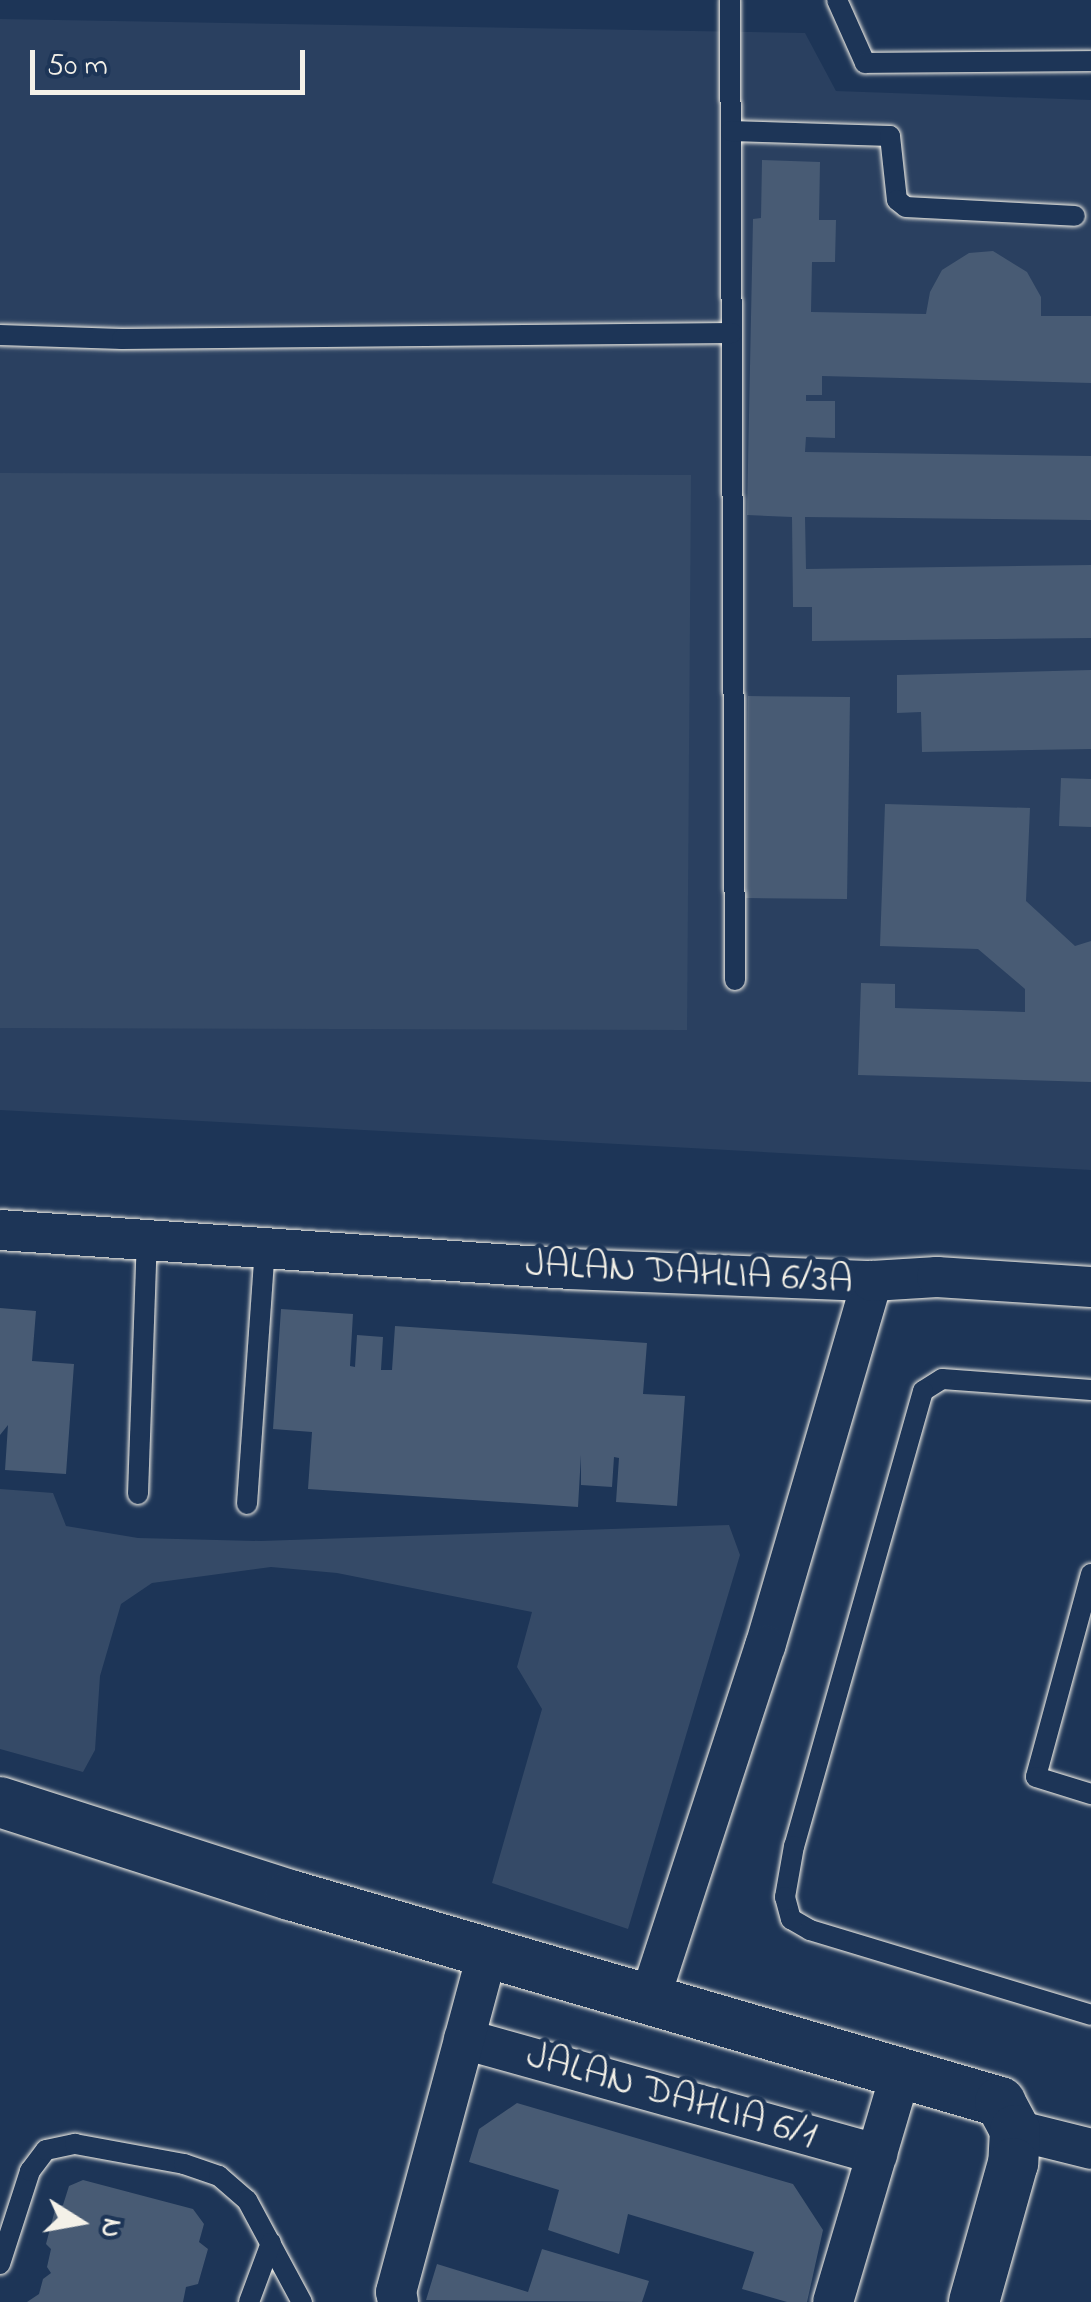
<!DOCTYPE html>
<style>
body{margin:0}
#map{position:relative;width:1091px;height:2302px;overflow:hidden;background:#1d3557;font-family:"Indie Flower",sans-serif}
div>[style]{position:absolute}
.built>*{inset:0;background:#2a4060}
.green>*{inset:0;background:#354a67}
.building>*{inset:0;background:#485b74}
.roads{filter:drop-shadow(0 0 2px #f4f1e8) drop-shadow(0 0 2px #f4f1e8)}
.service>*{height:20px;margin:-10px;padding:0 10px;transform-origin:10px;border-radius:10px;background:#1d3557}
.minor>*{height:40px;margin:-20px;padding:0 20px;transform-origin:20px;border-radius:20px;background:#1d3557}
.tertiary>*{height:50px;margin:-25px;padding:0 25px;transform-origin:25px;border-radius:25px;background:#1d3557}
span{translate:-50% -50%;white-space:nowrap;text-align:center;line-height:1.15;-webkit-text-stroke:9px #1d3557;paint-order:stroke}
.street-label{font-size:40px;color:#f4f1e8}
.north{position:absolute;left:30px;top:2172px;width:100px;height:100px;-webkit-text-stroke:8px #1d3557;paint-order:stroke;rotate:101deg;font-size:28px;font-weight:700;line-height:40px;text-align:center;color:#f4f1e8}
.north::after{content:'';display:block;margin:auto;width:35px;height:45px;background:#f4f1e8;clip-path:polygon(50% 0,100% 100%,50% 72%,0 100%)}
.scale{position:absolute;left:30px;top:50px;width:275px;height:45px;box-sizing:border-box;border:5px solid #f4f1e8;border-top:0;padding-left:12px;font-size:30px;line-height:35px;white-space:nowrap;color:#f4f1e8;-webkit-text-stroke:8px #1d3557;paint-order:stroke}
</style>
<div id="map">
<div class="built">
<i style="clip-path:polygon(0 19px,805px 33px,836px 91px,1091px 100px,1091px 1170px,0 1110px)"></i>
</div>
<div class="green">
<i style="clip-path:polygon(0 473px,691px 475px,687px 1030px,0 1028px)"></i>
<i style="clip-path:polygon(0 1489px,53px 1493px,66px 1526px,138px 1538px,261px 1541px,729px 1525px,740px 1555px,628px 1929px,492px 1883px,542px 1709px,517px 1667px,532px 1612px,337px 1573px,271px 1567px,152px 1583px,121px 1604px,100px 1676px,95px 1750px,83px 1772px,0 1749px)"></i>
</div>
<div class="building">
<i style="clip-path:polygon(762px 160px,820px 162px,819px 220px,836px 220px,835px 262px,812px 262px,811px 312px,926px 314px,930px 292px,942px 270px,969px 253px,993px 251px,1027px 272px,1041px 297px,1041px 316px,1091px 316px,1091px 383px,822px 376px,822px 395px,806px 395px,806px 401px,835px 401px,835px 438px,806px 437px,805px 452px,1091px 456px,1091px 520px,805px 517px,806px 569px,1091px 565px,1091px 638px,812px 641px,812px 607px,793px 607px,792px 517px,747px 515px,753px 219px,761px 218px)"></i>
<i style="clip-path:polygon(1091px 670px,1091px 749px,922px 752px,921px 712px,897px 713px,897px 675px)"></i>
<i style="clip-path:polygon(748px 696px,850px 697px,847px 899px,746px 898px)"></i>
<i style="clip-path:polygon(1061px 778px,1091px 779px,1091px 827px,1059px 826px)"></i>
<i style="clip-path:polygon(885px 804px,1030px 808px,1026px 901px,1075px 946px,1091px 941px,1091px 1082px,858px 1075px,861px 983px,895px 984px,895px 1008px,1025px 1012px,1025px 989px,978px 949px,880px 946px)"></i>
<i style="clip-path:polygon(0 1308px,36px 1311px,32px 1361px,74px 1364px,66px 1474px,5px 1470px,8px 1425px,0 1435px)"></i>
<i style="clip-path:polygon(281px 1309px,353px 1314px,350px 1366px,355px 1367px,357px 1335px,383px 1337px,381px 1370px,392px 1370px,395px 1326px,647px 1343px,643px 1394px,685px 1396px,677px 1506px,616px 1502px,619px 1458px,614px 1457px,612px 1487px,581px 1485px,581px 1455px,578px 1507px,308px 1489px,312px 1432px,273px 1429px)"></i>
<i style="clip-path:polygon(517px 2103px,793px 2184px,823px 2230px,807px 2302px,787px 2302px,742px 2289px,754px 2252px,628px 2214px,619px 2254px,548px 2230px,559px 2190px,469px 2162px,479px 2129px)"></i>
<i style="clip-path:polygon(83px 2180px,193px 2209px,204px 2224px,199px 2242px,208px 2249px,198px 2284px,186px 2287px,183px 2302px,27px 2302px,39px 2294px,43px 2279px,51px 2273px,47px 2267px,51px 2249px,46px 2244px,56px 2206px,63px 2205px,69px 2186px)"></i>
<i style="clip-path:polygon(542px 2249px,649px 2281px,642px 2302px,426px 2300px,437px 2264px,528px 2292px)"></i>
</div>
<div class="roads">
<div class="service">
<i style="left:730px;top:0;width:980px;rotate:89.71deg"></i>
<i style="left:837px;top:0;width:69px;rotate:66deg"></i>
<i style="left:865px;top:63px;width:226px;rotate:-0.5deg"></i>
<i style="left:731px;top:131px;width:159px;rotate:1.8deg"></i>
<i style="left:890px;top:136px;width:64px;rotate:83.8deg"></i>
<i style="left:897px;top:200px;width:11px;rotate:38deg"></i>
<i style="left:906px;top:207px;width:169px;rotate:3deg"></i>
<i style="left:0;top:335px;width:122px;rotate:1.9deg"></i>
<i style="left:122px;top:339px;width:610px;rotate:-0.56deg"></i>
<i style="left:1091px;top:1390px;width:149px;rotate:-175.8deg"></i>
<i style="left:942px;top:1379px;width:22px;rotate:148deg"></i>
<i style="left:923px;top:1391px;width:473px;rotate:105.8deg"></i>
<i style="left:794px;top:1846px;width:52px;rotate:100deg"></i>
<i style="left:785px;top:1897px;width:23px;rotate:75deg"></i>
<i style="left:791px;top:1919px;width:22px;rotate:30deg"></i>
<i style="left:810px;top:1930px;width:294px;rotate:16.8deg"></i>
<i style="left:138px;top:1494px;width:255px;rotate:-88deg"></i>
<i style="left:247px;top:1504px;width:259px;rotate:-86deg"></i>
<i style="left:1091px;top:1574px;width:210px;rotate:105.2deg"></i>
<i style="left:1036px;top:1777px;width:58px;rotate:17.2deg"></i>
<i style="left:0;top:2264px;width:98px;rotate:-72.1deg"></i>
<i style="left:30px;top:2171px;width:26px;rotate:-53deg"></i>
<i style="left:46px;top:2150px;width:30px;rotate:-12deg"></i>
<i style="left:75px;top:2144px;width:111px;rotate:10.4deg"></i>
<i style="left:184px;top:2164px;width:37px;rotate:19deg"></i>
<i style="left:219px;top:2176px;width:37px;rotate:41deg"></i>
<i style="left:247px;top:2200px;width:116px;rotate:61.7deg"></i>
<i style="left:249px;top:2302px;width:63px;rotate:-69.6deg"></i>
</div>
<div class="minor">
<i style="left:0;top:1230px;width:571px;rotate:3.91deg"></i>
<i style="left:570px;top:1269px;width:302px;rotate:2.3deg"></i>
<i style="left:872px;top:1281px;width:380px;rotate:106.3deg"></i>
<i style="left:765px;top:1646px;width:369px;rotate:108.1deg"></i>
<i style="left:872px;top:1281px;width:65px;rotate:-3.5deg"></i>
<i style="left:937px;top:1277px;width:154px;rotate:3.7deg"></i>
<i style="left:464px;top:2039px;width:429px;rotate:15.6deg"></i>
<i style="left:1015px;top:2130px;width:78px;rotate:14deg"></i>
<i style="left:398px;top:2302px;width:10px;rotate:-101deg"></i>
<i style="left:396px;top:2292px;width:352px;rotate:-74.9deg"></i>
<i style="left:833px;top:2302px;width:239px;rotate:-73.5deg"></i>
</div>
<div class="tertiary">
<i style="left:0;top:1802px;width:305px;rotate:17.8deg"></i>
<i style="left:290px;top:1895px;width:740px;rotate:16.25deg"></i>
<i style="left:1000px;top:2102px;width:32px;rotate:62deg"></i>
<i style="left:1015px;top:2130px;width:33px;rotate:93deg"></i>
<i style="left:1013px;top:2163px;width:144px;rotate:105.7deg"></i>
</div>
</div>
<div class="street-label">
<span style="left:689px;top:1274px;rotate:3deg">JALAN DAHLIA 6/3A</span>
<span style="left:671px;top:2097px;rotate:16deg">JALAN DAHLIA 6/1</span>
</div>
<div class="north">N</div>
<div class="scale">50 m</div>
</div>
